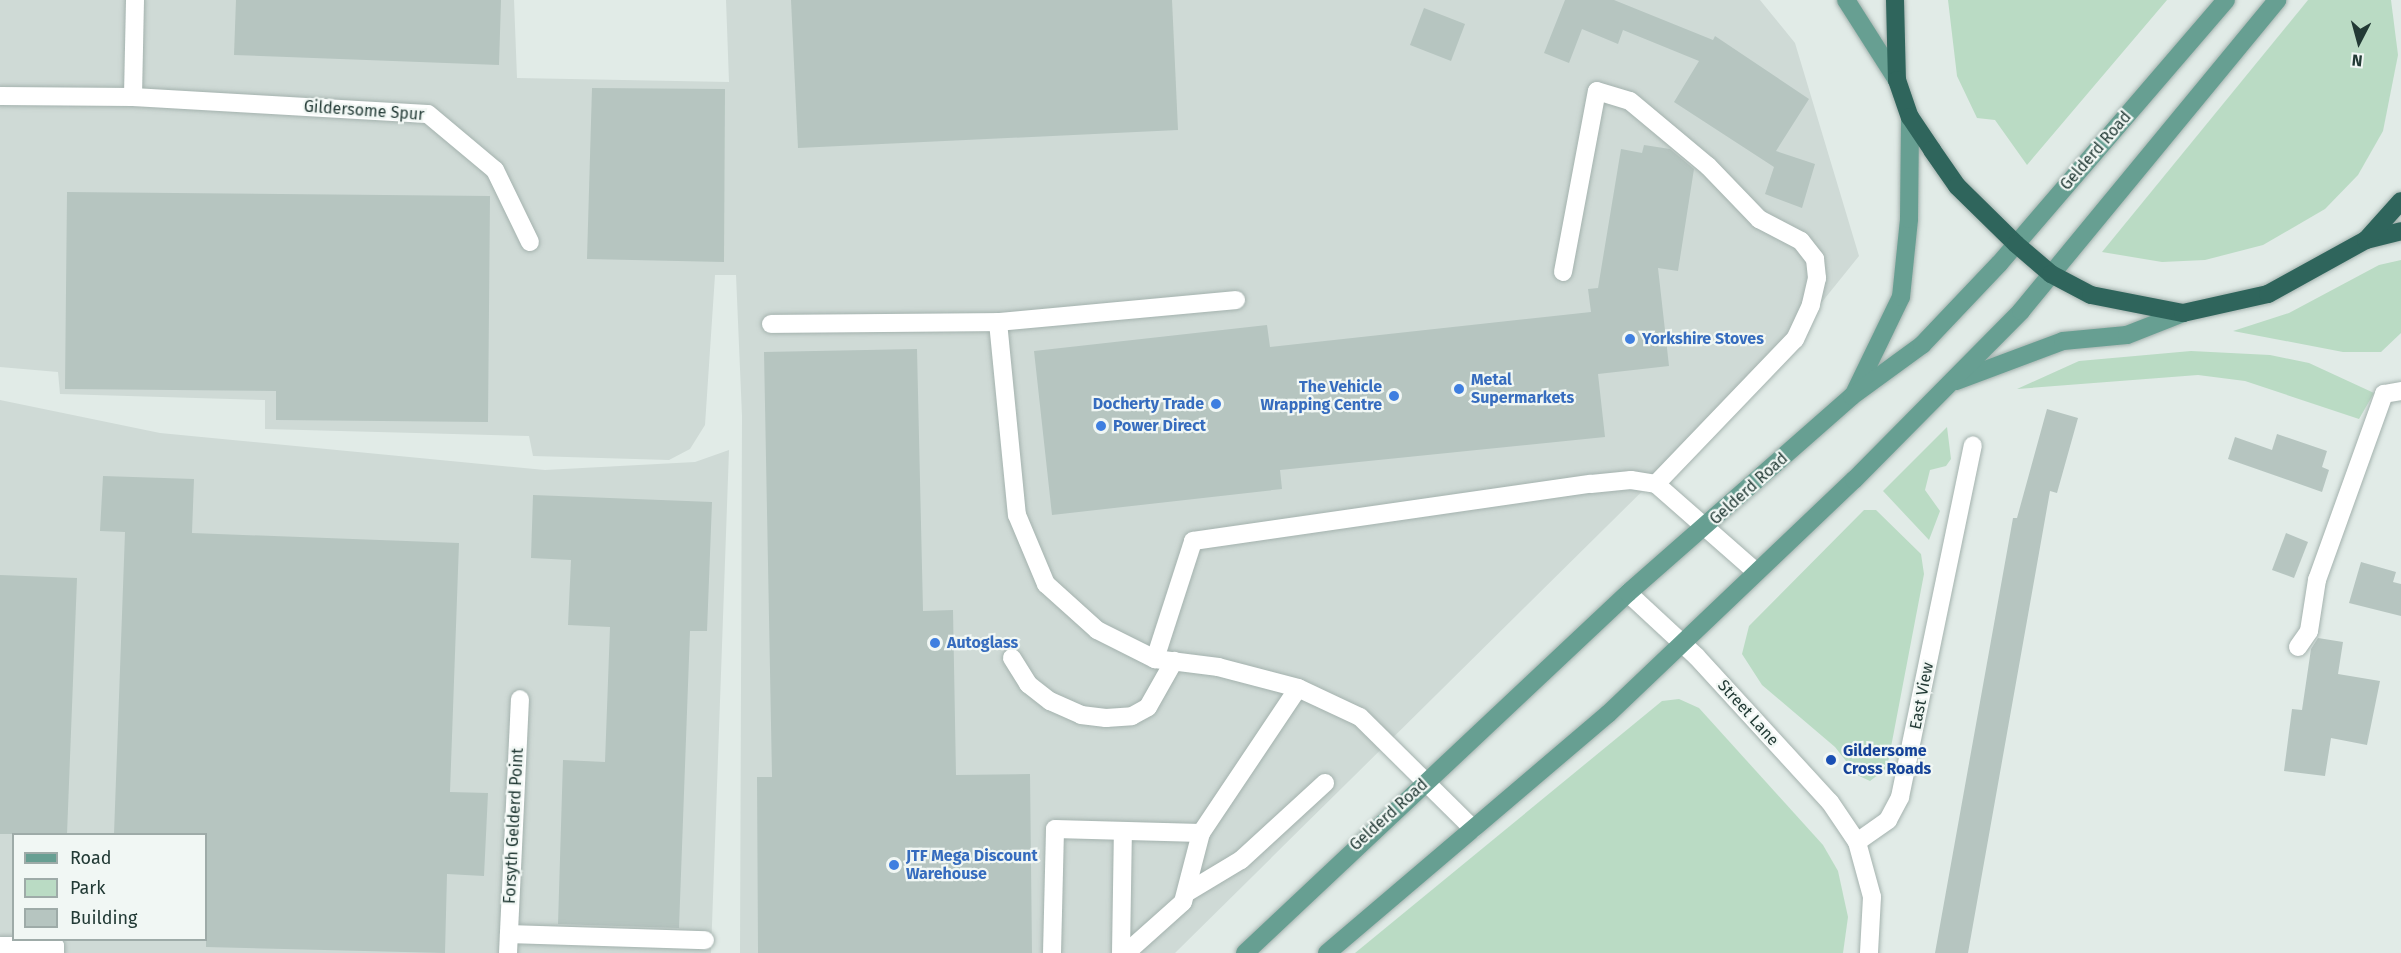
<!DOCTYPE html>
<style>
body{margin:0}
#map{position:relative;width:2401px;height:953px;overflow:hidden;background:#e1ebe7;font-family:"Fira Sans",sans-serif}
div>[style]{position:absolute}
.built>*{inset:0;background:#cfdad6}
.green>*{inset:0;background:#badbc4}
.building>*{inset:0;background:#b6c5c0}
.roads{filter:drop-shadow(0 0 2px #a4b2ae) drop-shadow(0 0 2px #a4b2ae)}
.minor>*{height:18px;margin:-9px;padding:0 9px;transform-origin:9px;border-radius:9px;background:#fff}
.major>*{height:18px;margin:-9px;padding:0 9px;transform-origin:9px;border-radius:9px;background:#679f92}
.highway>*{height:18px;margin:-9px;padding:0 9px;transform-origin:9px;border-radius:9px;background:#2f655c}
.dots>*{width:16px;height:16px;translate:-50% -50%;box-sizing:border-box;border:3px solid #f1f7f4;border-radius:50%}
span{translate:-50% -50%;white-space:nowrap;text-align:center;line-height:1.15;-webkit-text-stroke:4.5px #f1f7f4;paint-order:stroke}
.street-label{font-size:16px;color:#223a35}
.shop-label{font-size:16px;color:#366cbe;font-weight:700}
.left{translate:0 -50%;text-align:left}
.right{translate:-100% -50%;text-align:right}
.transit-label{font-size:16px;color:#164399;font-weight:700}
.legend{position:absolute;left:12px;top:833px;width:195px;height:108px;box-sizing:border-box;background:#f1f7f4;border:2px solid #9eaba8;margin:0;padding:8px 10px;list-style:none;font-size:18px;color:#223a35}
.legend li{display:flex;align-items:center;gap:12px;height:30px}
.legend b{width:30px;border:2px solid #9eaba8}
.north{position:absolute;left:2329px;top:12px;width:60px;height:60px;-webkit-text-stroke:4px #f1f7f4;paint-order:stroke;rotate:186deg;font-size:16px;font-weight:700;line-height:24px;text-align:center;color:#223a35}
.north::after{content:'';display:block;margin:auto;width:21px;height:27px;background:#223a35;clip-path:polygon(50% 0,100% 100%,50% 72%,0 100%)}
</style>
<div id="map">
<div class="built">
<i style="clip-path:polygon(0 0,514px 0,517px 78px,729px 82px,726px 0,1760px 0,1795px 43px,1859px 256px,1776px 359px,1175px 953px,740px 953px,742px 416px,736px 275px,715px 275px,705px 425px,690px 449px,669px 460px,533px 456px,529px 436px,265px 429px,265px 400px,60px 394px,58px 372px,0 367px)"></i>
<i style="clip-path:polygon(evenodd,0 400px,160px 433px,545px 470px,695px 462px,729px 450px,711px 953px,0 953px,0 400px,14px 834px,206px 834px,206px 940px,14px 940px,14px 834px)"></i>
</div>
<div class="green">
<i style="clip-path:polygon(1948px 0,2167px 0,2027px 165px,1995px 120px,1977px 118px,1957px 76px)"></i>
<i style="clip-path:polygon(2308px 0,2391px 0,2398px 55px,2383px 131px,2358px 175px,2325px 209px,2263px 245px,2205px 260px,2162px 262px,2102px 252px)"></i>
<i style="clip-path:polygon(2401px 260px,2401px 333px,2381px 352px,2343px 352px,2233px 331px,2289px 313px,2379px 265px)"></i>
<i style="clip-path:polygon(2191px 351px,2270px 355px,2309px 363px,2374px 393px,2359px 419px,2245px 381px,2198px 375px,2017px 389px,2079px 361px)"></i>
<i style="clip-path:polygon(1947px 427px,1951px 459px,1946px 466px,1930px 470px,1925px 490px,1940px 511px,1929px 540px,1883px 491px)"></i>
<i style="clip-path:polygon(1864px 510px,1876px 510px,1921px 554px,1924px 574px,1887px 768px,1870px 781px,1857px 775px,1835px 747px,1762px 685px,1742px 654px,1749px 626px)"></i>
<i style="clip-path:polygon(1679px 699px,1699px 708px,1823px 845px,1838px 871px,1848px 917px,1843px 953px,1355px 953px,1662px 701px)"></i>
</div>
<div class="building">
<i style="clip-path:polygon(236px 0,501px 0,499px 65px,234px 55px)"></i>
<i style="clip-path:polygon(791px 0,1172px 0,1178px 130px,798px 148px)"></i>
<i style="clip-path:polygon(1565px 0,1614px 0,1713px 40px,1715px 36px,1809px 99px,1776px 151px,1815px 164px,1802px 208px,1765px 194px,1774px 167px,1674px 102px,1699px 61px,1623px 30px,1618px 44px,1582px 29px,1569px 63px,1544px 53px)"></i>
<i style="clip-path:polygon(1424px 8px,1465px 24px,1451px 61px,1410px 45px)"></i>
<i style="clip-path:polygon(592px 88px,725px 89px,724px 262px,587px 259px)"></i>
<i style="clip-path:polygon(1644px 145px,1670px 149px,1694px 169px,1678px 271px,1658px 268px,1669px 366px,1598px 374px,1605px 437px,1280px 470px,1282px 489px,1052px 515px,1034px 351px,1267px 325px,1270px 347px,1591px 312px,1588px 289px,1598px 288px,1621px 149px,1642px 153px)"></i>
<i style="clip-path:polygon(67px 192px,490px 196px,488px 422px,276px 420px,276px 391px,65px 389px)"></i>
<i style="clip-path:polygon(917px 349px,923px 611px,953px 610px,956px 775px,1030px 774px,1032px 953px,758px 953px,757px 777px,772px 777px,764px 352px)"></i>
<i style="clip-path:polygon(2047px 409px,2078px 418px,2057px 493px,2050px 491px,1968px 953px,1935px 953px,2013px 518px,2017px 518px)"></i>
<i style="clip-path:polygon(2277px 434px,2327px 451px,2322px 467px,2329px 470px,2322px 492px,2228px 459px,2235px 437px,2272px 450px)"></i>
<i style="clip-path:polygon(103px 476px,194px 479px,192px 533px,459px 543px,450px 792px,488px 793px,484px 876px,447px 874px,445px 953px,206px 947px,206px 834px,114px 834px,125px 532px,100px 531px)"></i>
<i style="clip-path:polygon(533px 495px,712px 502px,707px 631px,690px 631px,679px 928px,558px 924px,563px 760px,605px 762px,610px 627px,568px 625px,571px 560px,531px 558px)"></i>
<i style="clip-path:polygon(2286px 533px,2308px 542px,2294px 578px,2272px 570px)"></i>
<i style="clip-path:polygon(2361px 562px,2396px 572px,2393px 582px,2401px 584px,2401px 616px,2349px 603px)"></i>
<i style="clip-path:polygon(0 575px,77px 578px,67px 834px,0 834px)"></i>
<i style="clip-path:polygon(2318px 638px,2343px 642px,2338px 674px,2380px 681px,2367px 745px,2331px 738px,2325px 776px,2284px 771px,2292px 709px,2302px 710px,2311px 649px)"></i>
</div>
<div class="roads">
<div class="minor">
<i style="left:135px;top:0;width:97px;rotate:91.2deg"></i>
<i style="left:133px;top:97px;width:295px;rotate:3.3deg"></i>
<i style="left:428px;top:114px;width:87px;rotate:39.9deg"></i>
<i style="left:495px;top:170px;width:80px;rotate:64.1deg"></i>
<i style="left:0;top:96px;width:133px;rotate:0.4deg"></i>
<i style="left:1563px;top:272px;width:184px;rotate:-79.4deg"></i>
<i style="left:1597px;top:91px;width:34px;rotate:17deg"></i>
<i style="left:1630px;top:101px;width:102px;rotate:39.8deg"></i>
<i style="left:1708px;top:166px;width:74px;rotate:46.1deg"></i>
<i style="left:1759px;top:219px;width:47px;rotate:27.6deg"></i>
<i style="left:1801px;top:241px;width:23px;rotate:52deg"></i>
<i style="left:1815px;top:259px;width:19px;rotate:84deg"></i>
<i style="left:1817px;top:278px;width:28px;rotate:103deg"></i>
<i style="left:1811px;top:305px;width:38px;rotate:115deg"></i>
<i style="left:1795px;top:339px;width:201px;rotate:133.8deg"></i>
<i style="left:1656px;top:484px;width:133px;rotate:41.3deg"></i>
<i style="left:1236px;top:300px;width:239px;rotate:174.7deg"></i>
<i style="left:998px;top:322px;width:194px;rotate:84.4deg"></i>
<i style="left:1017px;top:515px;width:75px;rotate:67.2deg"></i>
<i style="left:1046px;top:584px;width:69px;rotate:42deg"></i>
<i style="left:1097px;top:630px;width:65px;rotate:26.6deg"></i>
<i style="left:1155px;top:659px;width:64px;rotate:7.2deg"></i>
<i style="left:1218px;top:667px;width:83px;rotate:14.7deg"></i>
<i style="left:1298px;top:688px;width:68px;rotate:25.1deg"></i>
<i style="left:1360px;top:717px;width:159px;rotate:44.7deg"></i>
<i style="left:771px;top:324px;width:227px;rotate:-0.5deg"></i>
<i style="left:1628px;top:593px;width:93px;rotate:42.8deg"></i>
<i style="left:1696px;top:656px;width:198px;rotate:47.5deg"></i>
<i style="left:1830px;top:802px;width:48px;rotate:56deg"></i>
<i style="left:1857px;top:842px;width:57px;rotate:74.7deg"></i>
<i style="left:1872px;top:897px;width:56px;rotate:93.1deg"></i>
<i style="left:2298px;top:647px;width:19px;rotate:-55deg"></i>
<i style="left:2309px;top:631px;width:52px;rotate:-81.1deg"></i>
<i style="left:2317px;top:580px;width:198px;rotate:-70.2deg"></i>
<i style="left:2384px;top:394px;width:17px;rotate:-10deg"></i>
<i style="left:1012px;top:658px;width:31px;rotate:58deg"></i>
<i style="left:1028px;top:684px;width:28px;rotate:38deg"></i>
<i style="left:1050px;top:701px;width:34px;rotate:24deg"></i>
<i style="left:1081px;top:715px;width:25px;rotate:7deg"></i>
<i style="left:1106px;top:718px;width:26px;rotate:-4deg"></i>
<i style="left:1132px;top:716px;width:18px;rotate:-29deg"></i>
<i style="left:1148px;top:707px;width:53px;rotate:-60.5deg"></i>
<i style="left:1155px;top:659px;width:124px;rotate:-72.1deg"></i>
<i style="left:1193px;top:541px;width:402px;rotate:-8.2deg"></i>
<i style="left:1591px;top:484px;width:40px;rotate:-5.7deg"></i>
<i style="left:1631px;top:480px;width:25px;rotate:9deg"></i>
<i style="left:1857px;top:842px;width:38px;rotate:-35deg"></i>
<i style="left:1888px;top:820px;width:26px;rotate:-62deg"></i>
<i style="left:1900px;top:797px;width:359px;rotate:-78.3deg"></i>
<i style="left:1186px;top:893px;width:64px;rotate:-31deg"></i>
<i style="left:1241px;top:860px;width:114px;rotate:-42.5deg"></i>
<i style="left:509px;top:934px;width:196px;rotate:1.8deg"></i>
<i style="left:0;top:946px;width:55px"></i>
<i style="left:55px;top:946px;width:7px;rotate:90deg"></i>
<i style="left:508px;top:953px;width:254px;rotate:-87.3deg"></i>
<i style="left:1052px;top:953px;width:124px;rotate:-88.6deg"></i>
<i style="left:1055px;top:829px;width:146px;rotate:1.6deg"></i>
<i style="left:1121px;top:953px;width:122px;rotate:-89.1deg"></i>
<i style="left:1126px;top:953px;width:76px;rotate:-41.8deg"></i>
<i style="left:1183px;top:902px;width:71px;rotate:-75.4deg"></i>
<i style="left:1201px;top:833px;width:174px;rotate:-56.2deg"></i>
</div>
<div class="major">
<i style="left:1846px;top:0;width:95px;rotate:57.5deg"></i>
<i style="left:1956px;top:381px;width:114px;rotate:-20.5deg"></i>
<i style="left:2063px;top:341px;width:64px;rotate:-5.4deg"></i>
<i style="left:2127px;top:335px;width:60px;rotate:-21.4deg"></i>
<i style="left:1855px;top:392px;width:106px;rotate:-64.2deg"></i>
<i style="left:1901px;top:297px;width:78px;rotate:-84.1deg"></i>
<i style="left:1909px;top:219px;width:102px;rotate:-89.4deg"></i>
<i style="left:1245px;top:953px;width:526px;rotate:-43.23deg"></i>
<i style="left:1628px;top:593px;width:298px;rotate:-41.3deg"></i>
<i style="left:1852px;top:396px;width:87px;rotate:-36.1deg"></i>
<i style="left:1922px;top:345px;width:112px;rotate:-46.5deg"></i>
<i style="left:1999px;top:264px;width:348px;rotate:-49.3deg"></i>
<i style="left:1327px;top:953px;width:369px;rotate:-40.4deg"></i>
<i style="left:1608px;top:714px;width:340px;rotate:-43.6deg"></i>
<i style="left:1854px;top:480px;width:238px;rotate:-45.3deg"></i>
<i style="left:2021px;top:311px;width:403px;rotate:-50.5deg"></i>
</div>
<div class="highway">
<i style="left:1895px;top:0;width:80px;rotate:88.6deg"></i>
<i style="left:1897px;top:80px;width:39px;rotate:71deg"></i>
<i style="left:1910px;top:117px;width:40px;rotate:56deg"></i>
<i style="left:1932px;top:150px;width:44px;rotate:55.2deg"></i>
<i style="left:1957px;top:186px;width:83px;rotate:44.5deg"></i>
<i style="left:2016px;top:244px;width:46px;rotate:40.6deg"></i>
<i style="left:2051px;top:274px;width:45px;rotate:27.7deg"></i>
<i style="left:2091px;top:295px;width:94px;rotate:11.1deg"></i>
<i style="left:2183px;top:313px;width:87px;rotate:-12.6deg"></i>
<i style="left:2268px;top:294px;width:112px;rotate:-28.9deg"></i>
<i style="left:2366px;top:240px;width:36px;rotate:-14deg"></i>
<i style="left:2366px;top:240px;width:52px;rotate:-48.1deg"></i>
</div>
</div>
<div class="dots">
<i style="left:1630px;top:339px;background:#3f7fe0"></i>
<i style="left:1459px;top:389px;background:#3f7fe0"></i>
<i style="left:1394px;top:396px;background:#3f7fe0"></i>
<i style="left:1216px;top:404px;background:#3f7fe0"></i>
<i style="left:1101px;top:426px;background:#3f7fe0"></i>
<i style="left:935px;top:643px;background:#3f7fe0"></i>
<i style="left:1831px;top:760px;background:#1a4fb4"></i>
<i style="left:894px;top:865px;background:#3f7fe0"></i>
</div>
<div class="street-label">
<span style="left:364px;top:111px;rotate:4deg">Gildersome Spur</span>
<span style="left:2096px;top:151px;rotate:-49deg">Gelderd Road</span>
<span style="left:1749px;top:489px;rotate:-42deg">Gelderd Road</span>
<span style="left:1922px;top:696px;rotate:-79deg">East View</span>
<span style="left:1748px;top:713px;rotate:48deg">Street Lane</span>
<span style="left:1389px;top:815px;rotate:-42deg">Gelderd Road</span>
<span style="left:514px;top:826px;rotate:-87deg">Forsyth Gelderd Point</span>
</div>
<div class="shop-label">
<span class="left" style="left:1642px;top:339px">Yorkshire Stoves</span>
<span class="left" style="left:1471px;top:389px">Metal<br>Supermarkets</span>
<span class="right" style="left:1382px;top:396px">The Vehicle<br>Wrapping Centre</span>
<span class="right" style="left:1204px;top:404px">Docherty Trade</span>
<span class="left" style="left:1113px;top:426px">Power Direct</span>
<span class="left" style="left:947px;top:643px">Autoglass</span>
<span class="left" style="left:906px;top:865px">JTF Mega Discount<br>Warehouse</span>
</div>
<div class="transit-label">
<span class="left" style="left:1843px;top:760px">Gildersome<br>Cross Roads</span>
</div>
<ul class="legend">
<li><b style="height:8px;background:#679f92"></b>Road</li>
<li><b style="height:16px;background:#badbc4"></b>Park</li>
<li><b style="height:16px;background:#b6c5c0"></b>Building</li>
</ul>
<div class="north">N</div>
</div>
